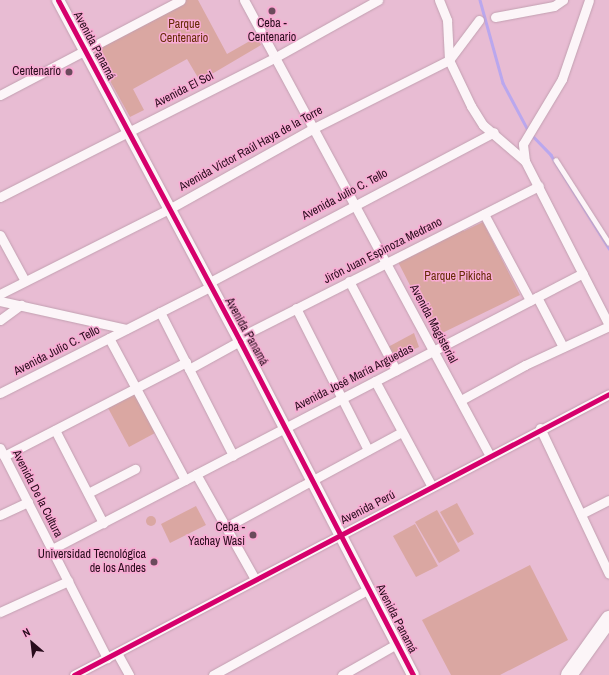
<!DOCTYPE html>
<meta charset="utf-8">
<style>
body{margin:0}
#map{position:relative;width:609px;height:675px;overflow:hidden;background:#e8bcd3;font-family:"Archivo Narrow",sans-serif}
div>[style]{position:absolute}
.green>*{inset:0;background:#daa7a2}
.round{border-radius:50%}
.stream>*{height:2.5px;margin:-1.25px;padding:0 1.25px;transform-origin:1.25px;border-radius:1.25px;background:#baa7ee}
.roads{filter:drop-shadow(0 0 1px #c2a0b1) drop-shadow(0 0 1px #c2a0b1)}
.service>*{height:4.5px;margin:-2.25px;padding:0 2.25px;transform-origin:2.25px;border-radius:2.25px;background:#fcf5f8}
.minor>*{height:9px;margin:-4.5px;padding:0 4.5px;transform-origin:4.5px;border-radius:4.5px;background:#fcf5f8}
.tertiary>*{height:12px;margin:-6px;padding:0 6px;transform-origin:6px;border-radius:6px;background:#fcf5f8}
.trunk>*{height:16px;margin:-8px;padding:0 8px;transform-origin:8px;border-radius:8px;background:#fcf5f8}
.cycleway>*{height:5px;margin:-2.5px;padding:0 2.5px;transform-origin:2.5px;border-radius:2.5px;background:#d6006c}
.dots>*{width:11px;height:11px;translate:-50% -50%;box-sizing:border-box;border:2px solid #f9abd4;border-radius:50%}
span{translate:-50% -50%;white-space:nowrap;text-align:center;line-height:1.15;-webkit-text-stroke:3px #f9abd4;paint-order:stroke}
.poi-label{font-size:12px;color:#280c1c}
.right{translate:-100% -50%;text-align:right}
.park-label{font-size:12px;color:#662b06}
.street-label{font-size:12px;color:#280c1c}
.north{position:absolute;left:12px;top:623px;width:40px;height:40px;-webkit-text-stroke:3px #f9abd4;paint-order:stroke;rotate:332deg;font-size:11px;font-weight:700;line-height:16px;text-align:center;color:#280c1c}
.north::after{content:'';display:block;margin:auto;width:14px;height:18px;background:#280c1c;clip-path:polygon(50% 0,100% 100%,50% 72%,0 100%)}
</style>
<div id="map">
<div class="green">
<i style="clip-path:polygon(186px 0,198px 0,227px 54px,257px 37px,261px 45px,200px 81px,187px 59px,133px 89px,144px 110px,130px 117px,93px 50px)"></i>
<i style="clip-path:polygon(483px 222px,520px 295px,436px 336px,396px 258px,460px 228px,464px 231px)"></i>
<i style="clip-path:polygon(414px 333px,419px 347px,394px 358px,388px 347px)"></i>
<i style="clip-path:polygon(136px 393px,155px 433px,129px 447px,108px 408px)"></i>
<i style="clip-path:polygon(457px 503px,474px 534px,458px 543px,440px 512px)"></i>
<i style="clip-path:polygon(196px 506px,206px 525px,170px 543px,161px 524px)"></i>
<i style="clip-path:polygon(437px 510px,460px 551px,439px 563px,415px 522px)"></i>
<i class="round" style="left:146px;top:516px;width:10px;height:10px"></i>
<i style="clip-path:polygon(415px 524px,438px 566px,416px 577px,393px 536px)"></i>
<i style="clip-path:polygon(530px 565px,568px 640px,500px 675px,451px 675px,422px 620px)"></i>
</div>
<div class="stream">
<i style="left:480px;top:0;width:86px;rotate:74.5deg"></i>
<i style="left:503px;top:83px;width:53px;rotate:62deg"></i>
<i style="left:531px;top:134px;width:29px;rotate:46deg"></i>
<i style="left:551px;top:155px;width:110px;rotate:58.1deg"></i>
</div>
<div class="roads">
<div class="service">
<i style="left:556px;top:160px;width:98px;rotate:57.4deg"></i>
</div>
<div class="minor">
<i style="left:244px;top:0;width:518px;rotate:61.65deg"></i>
<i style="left:439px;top:0;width:22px;rotate:68deg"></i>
<i style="left:447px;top:20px;width:40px;rotate:87.1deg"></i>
<i style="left:449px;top:60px;width:51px;rotate:64.4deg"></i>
<i style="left:471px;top:106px;width:22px;rotate:58deg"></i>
<i style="left:483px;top:125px;width:55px;rotate:40.6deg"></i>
<i style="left:525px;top:161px;width:184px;rotate:62.9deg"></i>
<i style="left:495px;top:17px;width:60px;rotate:-10.6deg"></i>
<i style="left:554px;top:6px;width:11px;rotate:-34deg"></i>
<i style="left:0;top:95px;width:204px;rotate:-27.7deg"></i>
<i style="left:525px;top:161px;width:17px;rotate:-97deg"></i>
<i style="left:523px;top:144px;width:76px;rotate:-59deg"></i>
<i style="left:562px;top:79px;width:83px;rotate:-71.1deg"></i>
<i style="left:0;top:197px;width:309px;rotate:-26.9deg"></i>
<i style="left:276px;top:57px;width:117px;rotate:-29.2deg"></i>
<i style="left:484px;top:214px;width:98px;rotate:61.9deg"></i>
<i style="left:0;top:235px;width:52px;rotate:61.5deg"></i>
<i style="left:349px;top:281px;width:101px;rotate:62.2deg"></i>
<i style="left:208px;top:283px;width:323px;rotate:-27.8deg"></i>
<i style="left:0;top:294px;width:189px;rotate:-26.7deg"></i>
<i style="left:169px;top:209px;width:168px;rotate:-29.2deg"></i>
<i style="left:316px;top:127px;width:149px;rotate:-26.7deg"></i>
<i style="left:449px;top:60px;width:50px;rotate:-53.1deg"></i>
<i style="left:537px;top:297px;width:56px;rotate:62.5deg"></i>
<i style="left:0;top:301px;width:129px;rotate:12.5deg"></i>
<i style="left:296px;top:308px;width:159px;rotate:63.1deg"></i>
<i style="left:160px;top:312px;width:161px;rotate:63deg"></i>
<i style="left:0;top:320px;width:26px;rotate:-36deg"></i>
<i style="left:109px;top:338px;width:161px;rotate:61.8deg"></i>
<i style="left:238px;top:338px;width:337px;rotate:-26.8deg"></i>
<i style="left:189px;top:369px;width:58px;rotate:-28.8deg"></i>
<i style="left:375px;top:381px;width:120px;rotate:61.7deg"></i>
<i style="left:0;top:393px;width:235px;rotate:-26.8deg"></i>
<i style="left:461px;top:400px;width:73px;rotate:-28.7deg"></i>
<i style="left:525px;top:365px;width:93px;rotate:-24.9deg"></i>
<i style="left:540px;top:428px;width:161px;rotate:64.7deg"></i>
<i style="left:55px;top:430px;width:105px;rotate:62.7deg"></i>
<i style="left:0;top:448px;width:236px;rotate:63deg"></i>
<i style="left:4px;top:456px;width:205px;rotate:-27.3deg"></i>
<i style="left:196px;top:474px;width:120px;rotate:60.7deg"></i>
<i style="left:88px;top:493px;width:53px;rotate:-27.1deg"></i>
<i style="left:581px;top:514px;width:31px;rotate:-27deg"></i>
<i style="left:0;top:515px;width:31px;rotate:-25deg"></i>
<i style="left:226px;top:527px;width:200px;rotate:-28.4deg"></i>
<i style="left:52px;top:549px;width:598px;rotate:-27.46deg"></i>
<i style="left:0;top:612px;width:75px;rotate:-24.5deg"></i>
<i style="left:117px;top:653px;width:25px;rotate:61deg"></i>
<i style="left:74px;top:675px;width:604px;rotate:-27.71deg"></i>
<i style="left:213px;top:675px;width:178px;rotate:-28.9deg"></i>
<i style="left:342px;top:675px;width:64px;rotate:-29.7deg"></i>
</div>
<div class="tertiary">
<i style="left:58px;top:0;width:387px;rotate:61.9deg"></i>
<i style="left:240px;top:341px;width:376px;rotate:62.6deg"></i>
</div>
<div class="trunk">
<i style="left:569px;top:675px;width:69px;rotate:-54.5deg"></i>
</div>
</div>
<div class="cycleway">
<i style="left:58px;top:0;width:387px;rotate:61.9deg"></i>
<i style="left:240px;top:341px;width:376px;rotate:62.6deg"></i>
<i style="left:74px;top:675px;width:604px;rotate:-27.71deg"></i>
</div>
<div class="dots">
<i style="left:272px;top:11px;background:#6b4a5c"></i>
<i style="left:69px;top:72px;background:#6b4a5c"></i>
<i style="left:253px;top:535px;background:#6b4a5c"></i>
<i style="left:154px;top:562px;background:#6b4a5c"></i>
</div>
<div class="poi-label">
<span style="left:272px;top:31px">Ceba -<br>Centenario</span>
<span class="right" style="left:61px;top:72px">Centenario</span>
<span class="right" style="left:245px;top:535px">Ceba -<br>Yachay Wasi</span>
<span class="right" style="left:146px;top:562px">Universidad Tecnológica<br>de los Andes</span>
</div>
<div class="park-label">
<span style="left:184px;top:32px">Parque<br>Centenario</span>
<span style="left:458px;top:277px">Parque Pikicha</span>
</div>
<div class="street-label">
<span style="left:94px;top:46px;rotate:62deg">Avenida Panamá</span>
<span style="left:184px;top:90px;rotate:-27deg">Avenida El Sol</span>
<span style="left:251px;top:149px;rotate:-29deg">Avenida Víctor Raúl Haya de la Torre</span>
<span style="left:345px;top:195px;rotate:-28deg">Avenida Julio C. Tello</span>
<span style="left:383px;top:251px;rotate:-27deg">Jirón Juan Espinoza Medrano</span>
<span style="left:433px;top:324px;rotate:62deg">Avenida Magisterial</span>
<span style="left:246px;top:332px;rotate:61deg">Avenida Panamá</span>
<span style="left:57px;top:351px;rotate:-27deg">Avenida Julio C. Tello</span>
<span style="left:354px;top:378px;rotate:-27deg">Avenida José María Arguedas</span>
<span style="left:37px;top:494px;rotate:63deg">Avenida De la Cultura</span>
<span style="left:368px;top:508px;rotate:-27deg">Avenida Perú</span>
<span style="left:396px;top:619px;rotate:63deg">Avenida Panamá</span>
</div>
<div class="north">N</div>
</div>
